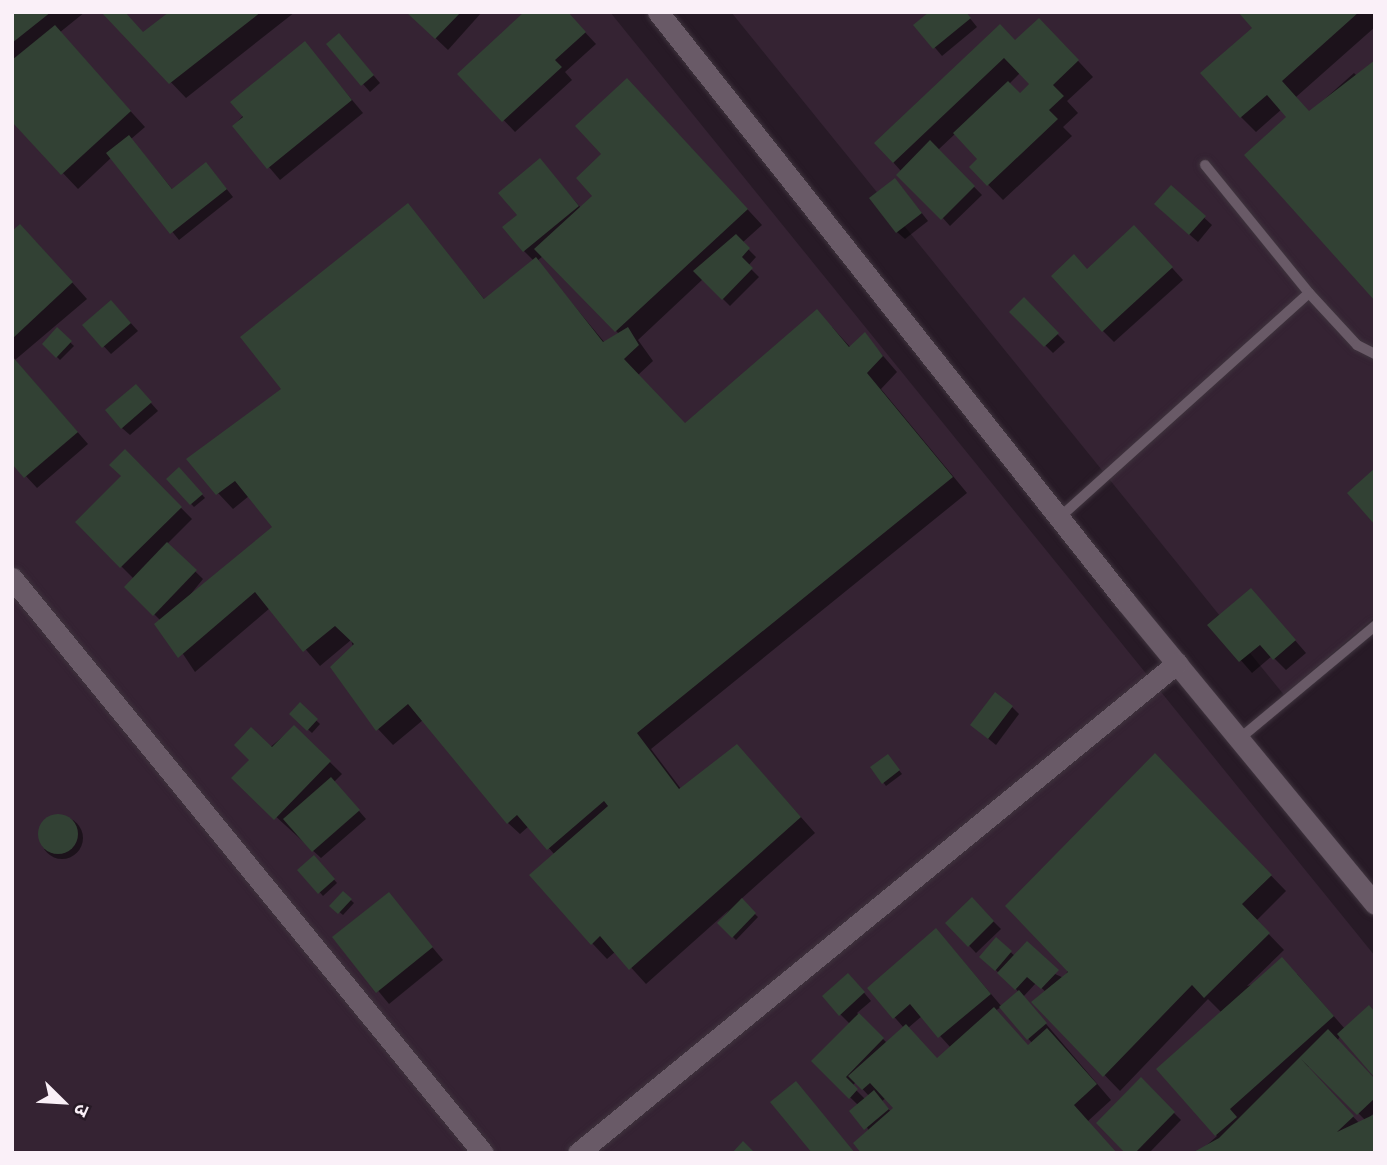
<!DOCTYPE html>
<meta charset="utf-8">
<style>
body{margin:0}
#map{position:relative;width:1387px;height:1165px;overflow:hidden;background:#271a26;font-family:"Golos Text","Noto Sans Devanagari",sans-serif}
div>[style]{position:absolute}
.built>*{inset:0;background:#352333}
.shadow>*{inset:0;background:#0007}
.round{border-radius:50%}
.building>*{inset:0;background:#324134}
.roads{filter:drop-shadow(0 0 2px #3f343e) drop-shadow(0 0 2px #3f343e)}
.service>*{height:10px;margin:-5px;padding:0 5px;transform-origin:5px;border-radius:5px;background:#695a67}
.minor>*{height:21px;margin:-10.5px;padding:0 10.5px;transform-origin:10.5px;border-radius:10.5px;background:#695a67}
span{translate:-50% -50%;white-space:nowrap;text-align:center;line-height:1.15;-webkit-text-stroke:6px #271a26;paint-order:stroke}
.frame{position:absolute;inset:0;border:14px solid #faf0f8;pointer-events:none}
.north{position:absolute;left:28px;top:1067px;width:70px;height:70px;-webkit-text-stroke:5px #271a26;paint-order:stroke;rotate:114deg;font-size:19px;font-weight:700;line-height:28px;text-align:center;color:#faf0f8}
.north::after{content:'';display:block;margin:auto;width:24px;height:32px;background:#faf0f8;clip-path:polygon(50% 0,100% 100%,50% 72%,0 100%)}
</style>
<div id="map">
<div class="built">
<i style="clip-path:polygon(12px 12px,610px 12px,1375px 956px,1375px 1153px,12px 1153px)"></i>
<i style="clip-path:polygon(731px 12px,1375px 12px,1375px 617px,1284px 695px)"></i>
</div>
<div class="shadow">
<i style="clip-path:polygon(12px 12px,85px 12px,59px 33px,145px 127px,131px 139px,173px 190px,213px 172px,233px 197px,179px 240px,112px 157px,78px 189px,12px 119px)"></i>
<i style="clip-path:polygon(104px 12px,144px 34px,170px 12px,295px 12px,186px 98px)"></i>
<i style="clip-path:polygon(408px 12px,482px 12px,448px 50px)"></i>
<i style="clip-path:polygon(566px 12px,596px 44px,565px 72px,572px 80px,515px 132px,460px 74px)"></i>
<i style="clip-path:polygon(965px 12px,977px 27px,942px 56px,916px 25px)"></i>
<i style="clip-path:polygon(1240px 12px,1375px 12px,1375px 27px,1296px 97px,1309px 113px,1354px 73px,1358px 77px,1375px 298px,1289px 117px,1282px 109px,1256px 132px,1241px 117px,1254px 28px)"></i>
<i style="clip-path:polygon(evenodd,1054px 35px,1093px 77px,1067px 101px,1078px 113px,1063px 127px,1072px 136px,1003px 200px,971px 167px,980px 159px,956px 133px,938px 150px,982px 195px,950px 226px,876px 143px,1016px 42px,1054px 35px,1020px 73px,1031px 84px,1020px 95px,1009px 84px,1020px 73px)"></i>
<i style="clip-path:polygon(346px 43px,380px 83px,370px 92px,328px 44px)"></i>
<i style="clip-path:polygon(305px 44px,363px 113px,280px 180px,234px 126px)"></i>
<i style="clip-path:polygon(evenodd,642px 95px,762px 225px,742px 243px,756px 257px,748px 266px,759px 277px,730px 306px,703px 279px,638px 340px,653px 361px,638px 375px,686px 425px,832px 327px,851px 348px,865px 335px,897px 372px,881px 389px,967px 493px,651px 749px,681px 789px,752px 762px,815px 833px,740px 900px,758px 917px,736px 940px,719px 923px,729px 910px,646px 984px,616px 951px,607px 959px,592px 943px,555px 855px,529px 826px,520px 834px,508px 823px,423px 720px,393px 745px,378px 729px,351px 640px,320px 666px,270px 608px,195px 672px,161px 621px,127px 587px,134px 579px,77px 522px,123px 476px,125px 451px,192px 519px,167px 544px,203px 579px,186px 600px,274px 527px,249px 496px,233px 509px,218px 493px,408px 206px,485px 300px,534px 261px,524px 251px,519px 216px,540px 161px,581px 208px,594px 196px,604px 154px,642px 95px,543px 256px,619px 334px,605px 343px,537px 261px,543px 256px)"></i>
<i style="clip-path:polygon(902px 188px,928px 221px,905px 239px,897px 232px)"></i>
<i style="clip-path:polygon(1172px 188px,1212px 225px,1198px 242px,1164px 212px)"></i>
<i style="clip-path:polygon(12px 234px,36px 242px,87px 299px,15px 360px,88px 444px,37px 488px,12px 461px)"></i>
<i style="clip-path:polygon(1146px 239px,1183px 280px,1114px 342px,1103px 331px,1088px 271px)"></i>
<i style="clip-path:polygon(1024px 300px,1065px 342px,1053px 353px,1012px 312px)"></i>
<i style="clip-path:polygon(118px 309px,138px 331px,111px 354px,85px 326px)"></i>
<i style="clip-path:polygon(57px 330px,74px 346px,60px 360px,44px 344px)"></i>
<i style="clip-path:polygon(143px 394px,158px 411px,130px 435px,122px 428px)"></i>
<i style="clip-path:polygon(179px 469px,205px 498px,194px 507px,168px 479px)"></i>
<i style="clip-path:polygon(1262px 602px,1306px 653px,1286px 670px,1272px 656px,1252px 673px,1210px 625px)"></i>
<i style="clip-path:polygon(300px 705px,320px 724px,312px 733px,291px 714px)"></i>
<i style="clip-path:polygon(1012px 707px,1019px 714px,996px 745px,980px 732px)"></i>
<i style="clip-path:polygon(294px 727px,342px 774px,334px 782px,366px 819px,321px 858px,234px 778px)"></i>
<i style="clip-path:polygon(891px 760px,902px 774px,886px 786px,883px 782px)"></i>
<i style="clip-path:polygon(evenodd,1170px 771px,1286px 891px,1256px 921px,1284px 950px,1247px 986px,1297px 974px,1345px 1029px,1337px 1041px,1375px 1081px,1375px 1112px,1366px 1121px,1311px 1065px,1307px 1068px,1361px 1125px,1375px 1153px,1198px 1153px,1217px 1136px,1158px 1069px,1221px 1012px,1208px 999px,1120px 1091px,1034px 1002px,1046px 992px,1036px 983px,1023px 997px,1111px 1100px,1088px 1121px,869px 1132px,858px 1105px,813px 1061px,850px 1024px,840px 1014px,855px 982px,871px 1001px,857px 1013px,887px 1043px,904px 1028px,869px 988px,947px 942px,1002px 1007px,1019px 992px,982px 957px,996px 940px,1015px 956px,1064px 978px,1170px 771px,1001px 1007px,1032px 1043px,1028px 1047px,995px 1011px,1001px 1007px,1170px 771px,922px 1016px,951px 1048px,937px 1060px,908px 1028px,922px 1016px,1170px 771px,856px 1082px,869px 1096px,865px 1099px,852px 1086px,856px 1082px,1170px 771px,886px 1098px,895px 1108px,891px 1112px,882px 1101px,886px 1098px)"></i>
<i class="round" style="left:41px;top:817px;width:42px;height:42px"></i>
<i style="clip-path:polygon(314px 857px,337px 883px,323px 896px,300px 870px)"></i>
<i style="clip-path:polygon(343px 893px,354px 903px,343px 915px,332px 906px)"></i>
<i style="clip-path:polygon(388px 894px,443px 960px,389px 1004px,334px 937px)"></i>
<i style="clip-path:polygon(972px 900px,1001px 929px,976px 953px,948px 923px)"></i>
<i style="clip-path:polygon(1141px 1080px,1181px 1120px,1149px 1153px,1128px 1153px)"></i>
</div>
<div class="building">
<i style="clip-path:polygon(12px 12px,51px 12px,12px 43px)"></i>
<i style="clip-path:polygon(101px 12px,125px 12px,143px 32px,169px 12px,261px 12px,169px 84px)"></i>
<i style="clip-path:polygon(406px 12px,461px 12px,435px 39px)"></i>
<i style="clip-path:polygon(524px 12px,568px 12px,586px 32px,555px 60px,562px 67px,502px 122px,457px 74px)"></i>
<i style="clip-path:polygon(929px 12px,966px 12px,971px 18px,933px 49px,913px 25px)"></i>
<i style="clip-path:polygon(1238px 12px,1359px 12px,1282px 81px,1309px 111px,1375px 60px,1375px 301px,1244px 155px,1286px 117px,1267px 95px,1240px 118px,1200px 73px,1252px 28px)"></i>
<i style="clip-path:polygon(1039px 18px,1079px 60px,1053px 85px,1064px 96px,1049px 110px,1058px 119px,987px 186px,969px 167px,977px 159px,953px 133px,1008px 81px,1020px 93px,1029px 84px,1004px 58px,893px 163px,874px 143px,1000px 24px,1015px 40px)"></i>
<i style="clip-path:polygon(55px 25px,131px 111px,61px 175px,12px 122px,12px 60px)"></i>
<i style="clip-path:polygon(339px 33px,374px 75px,361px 86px,326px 44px)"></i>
<i style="clip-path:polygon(305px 41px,352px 100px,267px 169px,232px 126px,243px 117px,230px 102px)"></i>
<i style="clip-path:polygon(627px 78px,748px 209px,615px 332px,534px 249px,592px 196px,576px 178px,601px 154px,575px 126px)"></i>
<i style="clip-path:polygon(129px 135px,172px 189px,206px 162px,227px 189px,170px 234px,106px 153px)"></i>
<i style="clip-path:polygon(930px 140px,975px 186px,941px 220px,896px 175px)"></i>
<i style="clip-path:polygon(540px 158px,579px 206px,523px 252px,502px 227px,517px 215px,498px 193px)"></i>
<i style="clip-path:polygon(895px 178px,922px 213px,896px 233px,869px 198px)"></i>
<i style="clip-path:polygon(1171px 185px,1206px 216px,1189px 235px,1154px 204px)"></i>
<i style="clip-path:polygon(408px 203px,484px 299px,536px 257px,603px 342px,628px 327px,639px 345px,624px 359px,685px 423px,817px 309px,849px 347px,865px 332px,883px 356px,867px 373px,953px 477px,637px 733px,679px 789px,737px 744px,801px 817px,629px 970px,600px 936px,591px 945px,529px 875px,608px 806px,604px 801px,547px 850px,517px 815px,507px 824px,408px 704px,376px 731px,330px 667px,354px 644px,335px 626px,303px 652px,255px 592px,178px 658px,154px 624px,272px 527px,235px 481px,216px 495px,186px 459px,281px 389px,240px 337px)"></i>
<i style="clip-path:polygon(20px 224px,73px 282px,12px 339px,12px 231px)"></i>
<i style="clip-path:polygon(1134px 225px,1173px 267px,1102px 332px,1051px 276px,1074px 254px,1087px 269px)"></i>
<i style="clip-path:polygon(736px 234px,750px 248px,742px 257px,753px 268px,722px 300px,693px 271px)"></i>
<i style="clip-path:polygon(1024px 297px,1059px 333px,1044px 347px,1009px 312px)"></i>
<i style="clip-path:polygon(111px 300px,131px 323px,102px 348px,82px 325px)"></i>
<i style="clip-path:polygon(57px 327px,72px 341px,56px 358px,42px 344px)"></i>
<i style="clip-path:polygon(12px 356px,78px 432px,24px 478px,12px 464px)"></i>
<i style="clip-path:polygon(136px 384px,152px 402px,121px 429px,105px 410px)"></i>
<i style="clip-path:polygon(125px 449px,182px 507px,120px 568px,75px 522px,121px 476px,109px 465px)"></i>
<i style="clip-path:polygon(179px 467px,203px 494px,190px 505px,166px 479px)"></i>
<i style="clip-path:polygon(1375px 468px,1375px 525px,1347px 493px)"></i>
<i style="clip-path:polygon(167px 542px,197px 570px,153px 616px,124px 587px)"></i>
<i style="clip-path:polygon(1251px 588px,1296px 640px,1273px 660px,1260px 645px,1239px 662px,1207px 625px)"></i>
<i style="clip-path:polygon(995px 692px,1013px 706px,988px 739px,970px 725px)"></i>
<i style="clip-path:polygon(300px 702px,318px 719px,307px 731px,289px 714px)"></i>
<i style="clip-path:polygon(294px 725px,331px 761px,274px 820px,231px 778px,249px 760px,234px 745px,251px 727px,272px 747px)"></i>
<i style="clip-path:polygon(1155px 753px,1272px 875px,1242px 904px,1270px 933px,1204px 998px,1192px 985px,1103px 1077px,1031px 1002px,1068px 972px,1005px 906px)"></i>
<i style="clip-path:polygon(888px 754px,900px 770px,882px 784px,870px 767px)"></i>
<i style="clip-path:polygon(331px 777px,360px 810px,312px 852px,283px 819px)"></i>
<i class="round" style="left:38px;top:814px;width:40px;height:40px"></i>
<i style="clip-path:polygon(314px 855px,335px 879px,318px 894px,297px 870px)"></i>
<i style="clip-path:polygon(343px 891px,352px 899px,338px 914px,329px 906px)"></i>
<i style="clip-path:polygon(389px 892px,433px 947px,376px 993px,332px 937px)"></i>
<i style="clip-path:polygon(972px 897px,994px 921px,968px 947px,945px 923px)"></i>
<i style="clip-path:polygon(742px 898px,756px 913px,732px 938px,717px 923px)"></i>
<i style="clip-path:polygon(936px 928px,991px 994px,938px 1038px,910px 1004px,893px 1019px,867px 988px)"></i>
<i style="clip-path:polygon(996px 937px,1012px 951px,995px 971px,979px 957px)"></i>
<i style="clip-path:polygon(1027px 941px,1059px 970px,1041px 989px,1027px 977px,1015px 990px,997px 973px)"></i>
<i style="clip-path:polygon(1282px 957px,1334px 1016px,1230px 1109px,1237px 1117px,1215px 1136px,1156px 1069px)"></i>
<i style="clip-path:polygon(848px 973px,865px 992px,839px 1016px,822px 996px)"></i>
<i style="clip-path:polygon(1019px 990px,1047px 1023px,1027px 1040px,999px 1007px)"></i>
<i style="clip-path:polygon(1369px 1005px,1375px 1012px,1375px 1078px,1337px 1034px)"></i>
<i style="clip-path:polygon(994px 1007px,1028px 1045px,1047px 1028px,1097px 1084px,1074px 1105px,1117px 1153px,861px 1153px,853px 1143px,893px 1108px,870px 1083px,862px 1090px,848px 1076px,906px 1024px,937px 1058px)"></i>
<i style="clip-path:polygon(859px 1013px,884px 1038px,846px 1077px,858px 1089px,849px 1099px,811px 1061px)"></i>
<i style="clip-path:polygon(1328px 1029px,1375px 1079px,1375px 1098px,1357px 1115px,1301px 1059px,1354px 1116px,1337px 1132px,1375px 1114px,1375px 1153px,1192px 1153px,1219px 1138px)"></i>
<i style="clip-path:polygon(1141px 1077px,1175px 1112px,1135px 1153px,1125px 1153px,1096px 1123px)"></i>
<i style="clip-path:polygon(796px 1081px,855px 1153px,812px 1153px,770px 1102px)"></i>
<i style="clip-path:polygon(874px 1090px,889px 1109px,864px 1130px,849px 1111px)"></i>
<i style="clip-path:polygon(743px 1141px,755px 1153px,732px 1153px)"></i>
</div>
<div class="roads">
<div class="service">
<i style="left:1205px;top:165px;width:165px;rotate:50.9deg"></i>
<i style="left:1309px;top:293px;width:71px;rotate:47.3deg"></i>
<i style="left:1357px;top:345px;width:20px;rotate:27deg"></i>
<i style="left:1059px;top:518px;width:336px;rotate:-42deg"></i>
<i style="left:1238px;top:740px;width:178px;rotate:-39.8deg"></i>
</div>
<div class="minor">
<i style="left:658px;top:12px;width:753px;rotate:51.58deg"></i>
<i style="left:1126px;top:602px;width:391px;rotate:50.5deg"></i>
<i style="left:12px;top:578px;width:743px;rotate:50.68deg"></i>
<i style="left:578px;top:1153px;width:774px;rotate:-39.28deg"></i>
</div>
</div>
<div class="frame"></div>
<div class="north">उ</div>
</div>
